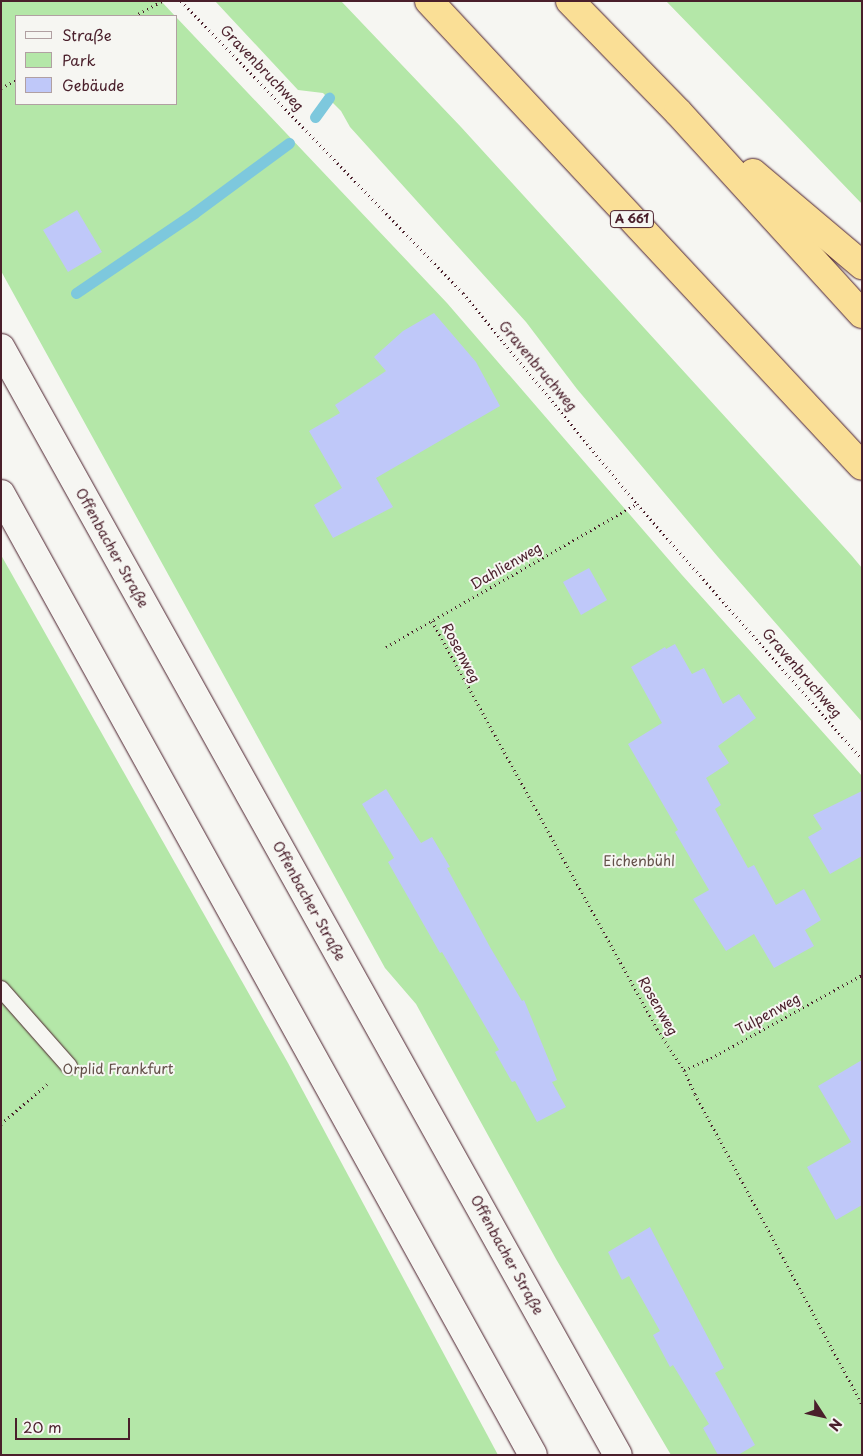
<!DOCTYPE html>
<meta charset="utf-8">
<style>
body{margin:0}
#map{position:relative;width:863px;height:1456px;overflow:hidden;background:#f6f6f2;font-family:"Playpen Sans",sans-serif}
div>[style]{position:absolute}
.green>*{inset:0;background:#b4e7a8}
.stream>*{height:11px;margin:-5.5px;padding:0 5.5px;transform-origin:5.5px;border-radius:5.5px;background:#7dc8dd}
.building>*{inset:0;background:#bfc8f9}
.path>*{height:3px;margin-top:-1.5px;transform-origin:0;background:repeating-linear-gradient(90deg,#4a1f2b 0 1px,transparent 0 5px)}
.roads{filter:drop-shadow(0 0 1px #4a1f2b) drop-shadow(0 0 1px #4a1f2b)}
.lane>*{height:16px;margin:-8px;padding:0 8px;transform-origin:8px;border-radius:8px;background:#f6f6f2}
.secondary>*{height:28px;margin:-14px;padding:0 14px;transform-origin:14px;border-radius:14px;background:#f6f6f2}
.highway>*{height:28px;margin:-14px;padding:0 14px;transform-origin:14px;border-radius:14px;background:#fadf96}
span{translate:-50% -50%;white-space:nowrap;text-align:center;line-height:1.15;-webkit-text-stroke:4px #f6f6f2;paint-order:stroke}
.shield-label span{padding:1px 4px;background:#f6f6f2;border:1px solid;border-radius:4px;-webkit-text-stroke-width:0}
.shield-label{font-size:12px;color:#4a1f2b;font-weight:700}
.street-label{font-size:14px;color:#4a1f2b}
.park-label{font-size:14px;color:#64514a}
.frame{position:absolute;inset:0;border:2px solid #4a1f2b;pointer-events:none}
.legend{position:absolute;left:15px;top:15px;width:162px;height:90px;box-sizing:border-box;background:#f6f6f2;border:1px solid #b1a0a2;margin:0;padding:6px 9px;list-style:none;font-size:15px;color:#4a1f2b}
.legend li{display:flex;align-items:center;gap:10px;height:25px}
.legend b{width:25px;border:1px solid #b1a0a2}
.north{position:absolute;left:798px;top:1391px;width:50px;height:50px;-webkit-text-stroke:4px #f6f6f2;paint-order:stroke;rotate:125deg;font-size:14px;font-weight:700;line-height:20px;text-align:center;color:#4a1f2b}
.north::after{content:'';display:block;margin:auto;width:18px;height:22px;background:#4a1f2b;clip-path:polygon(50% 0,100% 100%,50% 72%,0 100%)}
.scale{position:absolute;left:15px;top:1418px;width:115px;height:22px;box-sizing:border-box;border:2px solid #4a1f2b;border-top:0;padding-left:6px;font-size:15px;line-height:18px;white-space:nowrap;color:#4a1f2b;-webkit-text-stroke:4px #f6f6f2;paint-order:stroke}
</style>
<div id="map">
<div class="green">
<i style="clip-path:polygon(1px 1px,161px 1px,175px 16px,16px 16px,16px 104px,176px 104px,176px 17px,447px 303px,682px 575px,862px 776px,862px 1455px,671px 1455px,556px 1259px,416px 1004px,385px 968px,1px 271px)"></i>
<i style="clip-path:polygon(215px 1px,341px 1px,461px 127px,852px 556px,862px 568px,862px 722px,718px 557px,577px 389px,526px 322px,350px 127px,341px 111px,323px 93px,298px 90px)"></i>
<i style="clip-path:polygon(666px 1px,862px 1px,862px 204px,764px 102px)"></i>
<i style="clip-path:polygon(1px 555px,288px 1063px,498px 1455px,1px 1455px)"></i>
</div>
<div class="stream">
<i style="left:315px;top:117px;width:24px;rotate:-54deg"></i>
<i style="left:76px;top:293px;width:143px;rotate:-34.1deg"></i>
<i style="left:194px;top:213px;width:118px;rotate:-36.4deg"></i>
</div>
<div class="building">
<i style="clip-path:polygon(77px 210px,102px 252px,68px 272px,43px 230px)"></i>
<i style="clip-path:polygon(434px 313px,476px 362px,500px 406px,376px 478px,393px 507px,333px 538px,314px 505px,342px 488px,309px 431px,340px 413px,335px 405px,386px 371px,374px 357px,403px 331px)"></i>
<i style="clip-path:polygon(589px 568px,607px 600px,581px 615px,563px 582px)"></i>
<i style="clip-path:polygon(675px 644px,692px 674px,704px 668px,723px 704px,739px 694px,756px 718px,718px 746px,729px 763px,706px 778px,721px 805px,715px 809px,748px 868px,754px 865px,776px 905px,804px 889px,821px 920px,805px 930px,814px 946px,774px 968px,754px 934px,726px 951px,693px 899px,709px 890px,675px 832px,678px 830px,628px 744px,662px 723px,631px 667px,665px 647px,666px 649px)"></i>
<i style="clip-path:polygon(386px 789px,421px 843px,432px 837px,450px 867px,447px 868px,490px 947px,522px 1001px,524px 1000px,557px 1080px,552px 1082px,566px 1107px,537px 1122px,515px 1081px,512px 1082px,495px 1052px,499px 1050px,442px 952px,440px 953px,388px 862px,394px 858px,362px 804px)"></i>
<i style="clip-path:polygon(862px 791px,862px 856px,830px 874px,808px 837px,822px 829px,813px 815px)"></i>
<i style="clip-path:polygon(862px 1060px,862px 1205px,836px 1220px,807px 1167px,851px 1142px,818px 1086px)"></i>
<i style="clip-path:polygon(650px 1227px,724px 1368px,715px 1373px,755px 1445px,738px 1455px,718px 1455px,703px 1428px,709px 1424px,673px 1365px,670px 1367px,653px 1335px,660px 1331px,629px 1276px,622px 1280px,608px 1252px)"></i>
</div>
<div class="path">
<i style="left:181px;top:1px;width:406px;rotate:46deg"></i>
<i style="left:463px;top:293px;width:273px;rotate:50.5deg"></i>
<i style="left:637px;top:504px;width:340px;rotate:48.6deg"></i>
<i style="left:134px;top:16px;width:32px;rotate:-28deg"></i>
<i style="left:1px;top:88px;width:17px;rotate:-28deg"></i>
<i style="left:432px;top:621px;width:466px;rotate:61.1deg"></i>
<i style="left:657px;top:1029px;width:49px;rotate:56.6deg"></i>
<i style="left:684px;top:1070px;width:26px;rotate:65deg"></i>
<i style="left:695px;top:1094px;width:352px;rotate:61.7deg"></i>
<i style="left:386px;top:647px;width:289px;rotate:-29.7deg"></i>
<i style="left:684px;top:1070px;width:30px;rotate:-24deg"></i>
<i style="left:711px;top:1058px;width:172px;rotate:-28.8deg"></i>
<i style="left:1px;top:1124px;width:61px;rotate:-41deg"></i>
</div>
<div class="roads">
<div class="lane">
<i style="left:1px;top:989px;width:103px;rotate:48.6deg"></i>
</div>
<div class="secondary">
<i style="left:1px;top:348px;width:1267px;rotate:60.87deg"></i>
<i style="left:1px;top:494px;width:1098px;rotate:61.03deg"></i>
</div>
<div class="highway">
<i style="left:429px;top:1px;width:635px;rotate:47.04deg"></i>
<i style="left:570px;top:1px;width:155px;rotate:45.8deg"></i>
<i style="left:678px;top:112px;width:273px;rotate:47.7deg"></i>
<i style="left:753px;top:173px;width:143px;rotate:40.2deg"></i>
</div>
</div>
<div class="shield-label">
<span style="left:632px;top:219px">A 661</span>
</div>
<div class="street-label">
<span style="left:262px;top:68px;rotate:46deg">Gravenbruchweg</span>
<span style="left:538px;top:366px;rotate:50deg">Gravenbruchweg</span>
<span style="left:112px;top:548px;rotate:61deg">Offenbacher Straße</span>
<span style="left:506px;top:566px;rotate:-30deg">Dahlienweg</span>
<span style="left:461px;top:653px;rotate:62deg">Rosenweg</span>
<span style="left:802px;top:673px;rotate:49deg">Gravenbruchweg</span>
<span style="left:309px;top:901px;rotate:61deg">Offenbacher Straße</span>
<span style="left:658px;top:1006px;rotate:60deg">Rosenweg</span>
<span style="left:768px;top:1014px;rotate:-29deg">Tulpenweg</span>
<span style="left:507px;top:1255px;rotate:61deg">Offenbacher Straße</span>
</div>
<div class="park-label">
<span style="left:639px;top:861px">Eichenbühl</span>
<span style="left:118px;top:1069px">Orplid Frankfurt</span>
</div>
<div class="frame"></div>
<ul class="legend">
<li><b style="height:6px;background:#f6f6f2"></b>Straße</li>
<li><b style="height:14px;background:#b4e7a8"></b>Park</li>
<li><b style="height:14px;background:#bfc8f9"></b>Gebäude</li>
</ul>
<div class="north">N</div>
<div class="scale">20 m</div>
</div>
